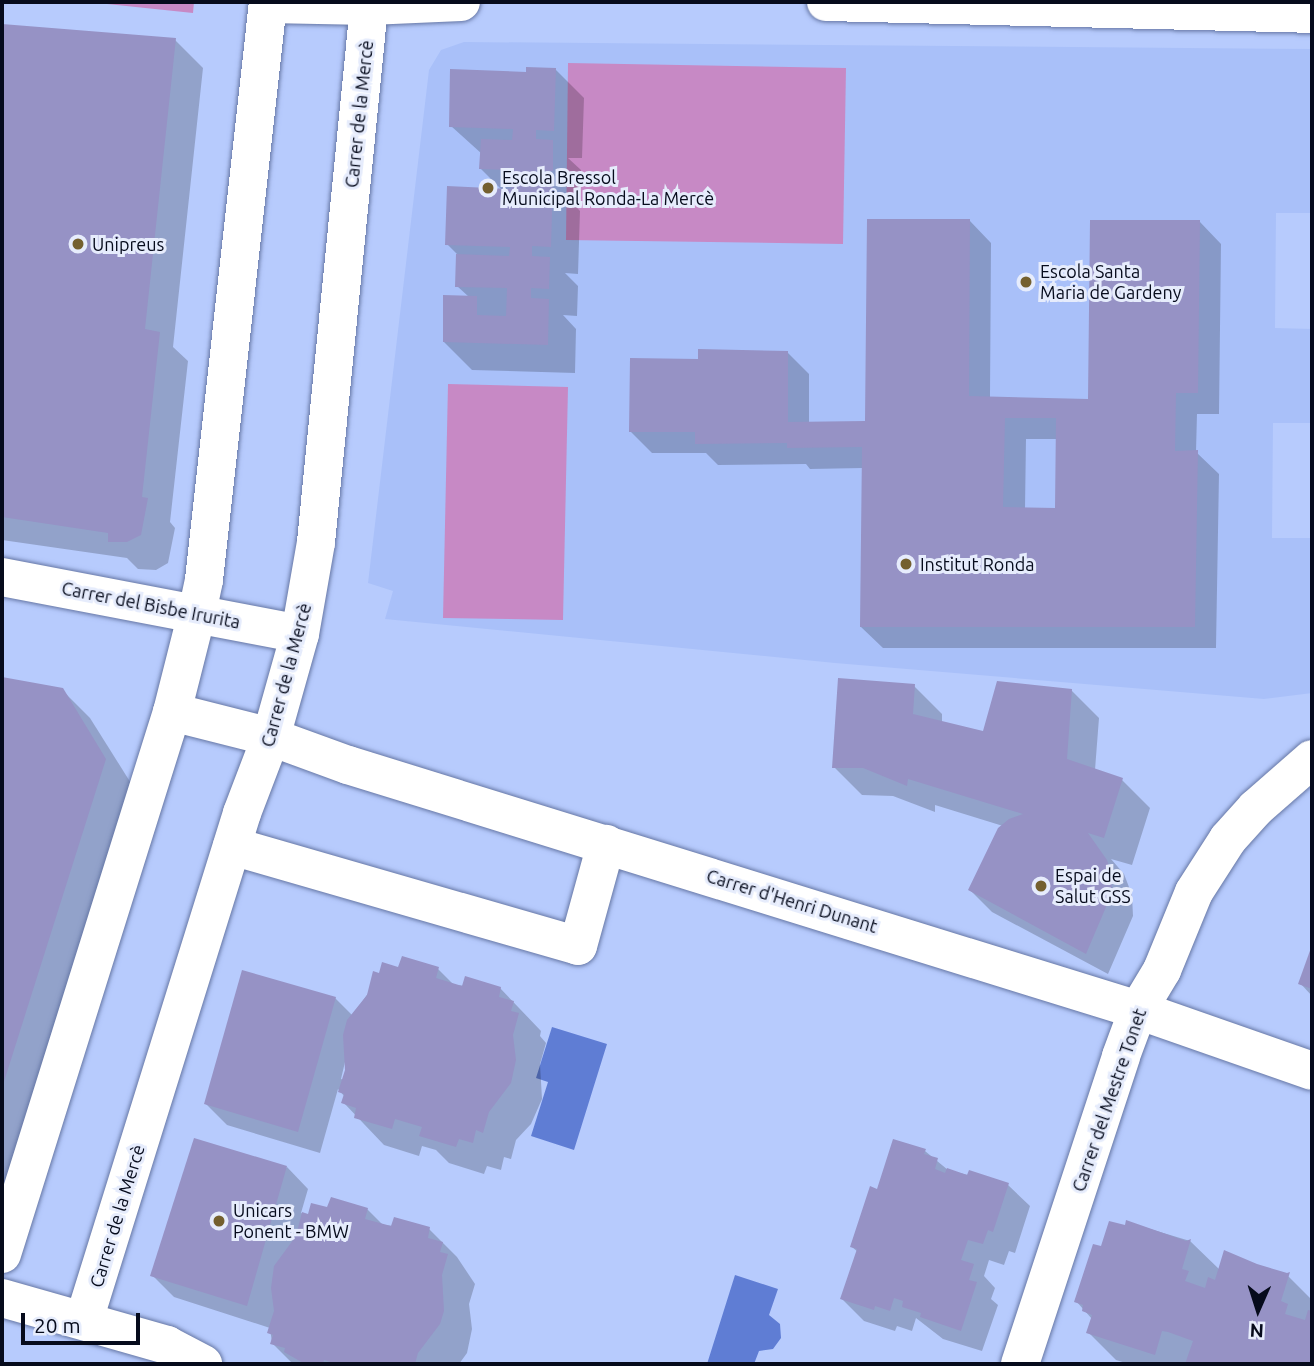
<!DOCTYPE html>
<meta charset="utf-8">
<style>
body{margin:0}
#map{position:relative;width:1314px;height:1366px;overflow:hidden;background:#b7cbfd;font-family:Ubuntu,sans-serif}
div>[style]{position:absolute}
.built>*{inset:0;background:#a9c0f9}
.green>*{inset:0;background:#c789c5}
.water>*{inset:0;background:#5f7dd4}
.shadow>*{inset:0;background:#0003}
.building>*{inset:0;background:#9692c5}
.roads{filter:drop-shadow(0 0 2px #6677a5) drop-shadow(0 0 2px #6677a5)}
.minor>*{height:38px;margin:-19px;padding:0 19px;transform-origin:19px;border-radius:19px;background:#fff}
.dots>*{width:19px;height:19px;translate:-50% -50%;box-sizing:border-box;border:4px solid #e6ecfc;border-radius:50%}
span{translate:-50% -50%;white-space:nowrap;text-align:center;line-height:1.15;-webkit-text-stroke:6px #e6ecfc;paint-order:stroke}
.street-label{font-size:18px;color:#060b1c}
.poi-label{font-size:18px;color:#060b1c}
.left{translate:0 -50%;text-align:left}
.frame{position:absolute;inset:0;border:4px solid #060b1c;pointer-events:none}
.north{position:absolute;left:1223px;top:1275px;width:70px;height:70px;-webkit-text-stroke:5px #e6ecfc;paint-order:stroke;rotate:183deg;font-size:19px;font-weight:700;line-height:28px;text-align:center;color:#060b1c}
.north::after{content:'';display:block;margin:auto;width:24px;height:32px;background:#060b1c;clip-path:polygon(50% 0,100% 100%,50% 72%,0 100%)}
.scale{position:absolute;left:21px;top:1313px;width:119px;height:32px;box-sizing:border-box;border:4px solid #060b1c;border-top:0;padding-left:9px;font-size:21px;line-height:24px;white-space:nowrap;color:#060b1c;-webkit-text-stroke:5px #e6ecfc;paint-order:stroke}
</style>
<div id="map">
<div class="built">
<i style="clip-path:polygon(464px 42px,1312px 49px,1312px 213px,1276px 213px,1275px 328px,1312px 329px,1312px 423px,1273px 423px,1272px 538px,1312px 538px,1312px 693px,1264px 699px,835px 663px,385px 619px,393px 591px,368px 583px,429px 70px,441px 50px)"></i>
</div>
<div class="green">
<i style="clip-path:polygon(88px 2px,194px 2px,193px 13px)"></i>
<i style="clip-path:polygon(568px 63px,846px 68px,843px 244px,566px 240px)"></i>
<i style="clip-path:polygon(448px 384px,568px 387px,563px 620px,443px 618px)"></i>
</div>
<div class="water">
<i style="clip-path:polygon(552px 1027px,607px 1044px,574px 1150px,531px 1136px,548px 1082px,536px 1078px)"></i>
<i style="clip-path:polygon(735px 1275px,778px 1289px,769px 1315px,780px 1324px,781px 1338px,773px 1349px,759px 1351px,754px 1364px,707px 1364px)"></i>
</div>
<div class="shadow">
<i style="clip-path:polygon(2px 26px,175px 40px,203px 68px,173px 347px,188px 361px,170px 522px,175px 528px,168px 563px,156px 570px,138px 569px,127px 558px,2px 540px)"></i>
<i style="clip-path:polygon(556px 70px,584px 98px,582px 158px,568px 158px,581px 170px,581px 199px,568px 198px,580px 211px,578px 274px,565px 273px,578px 286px,577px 316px,563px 315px,576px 329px,575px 373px,472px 370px,444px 342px,469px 297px,457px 286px,458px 255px,447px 244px,503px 191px,481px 169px,482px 154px,451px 126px,528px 74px)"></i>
<i style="clip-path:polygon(evenodd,970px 221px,991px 243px,990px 398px,1090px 400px,1200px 222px,1221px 244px,1219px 414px,1197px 414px,1196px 452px,1219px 474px,1216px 648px,883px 648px,861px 627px,863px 468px,810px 469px,806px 464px,718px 465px,706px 453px,652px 453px,631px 432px,700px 361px,787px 352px,809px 374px,809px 424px,866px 423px,970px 221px,1026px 439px,1058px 439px,1057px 510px,1025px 509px,1026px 439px)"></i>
<i style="clip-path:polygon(2px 679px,62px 690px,90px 718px,134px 788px,2px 1205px)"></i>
<i style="clip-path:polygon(914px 686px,942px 714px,942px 722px,984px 733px,1071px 690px,1099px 718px,1095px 770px,1122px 780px,1150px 808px,1132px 865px,1111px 859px,1124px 874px,1132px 895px,1133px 916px,1108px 974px,992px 912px,970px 890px,1003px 826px,935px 805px,935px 812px,893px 796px,862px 795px,834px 767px)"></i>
<i style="clip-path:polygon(1312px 949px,1312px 996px,1300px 983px)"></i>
<i style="clip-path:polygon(evenodd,399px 969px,438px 969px,454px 985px,500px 988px,541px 1031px,540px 1036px,546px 1043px,540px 1064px,542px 1099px,531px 1124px,516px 1140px,511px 1159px,504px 1157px,501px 1170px,487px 1166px,484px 1174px,449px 1163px,436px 1150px,422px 1146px,419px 1156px,384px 1145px,343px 1102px,345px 1097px,338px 1089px,320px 1153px,227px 1125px,206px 1104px,335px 998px,353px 1016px,380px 975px,399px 969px,345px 1062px,347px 1070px,344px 1080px,341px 1079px,345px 1062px)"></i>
<i style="clip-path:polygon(925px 1151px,948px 1170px,1008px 1185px,1030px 1206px,1015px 1253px,1009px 1251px,1004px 1265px,989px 1260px,984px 1276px,995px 1288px,991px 1299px,998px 1305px,982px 1351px,943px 1339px,916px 1318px,912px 1331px,897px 1326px,895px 1331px,864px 1321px,842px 1299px,858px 1252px,852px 1247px,878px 1191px)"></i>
<i style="clip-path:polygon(287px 1167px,308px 1189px,301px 1213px,309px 1216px,328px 1209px,367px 1209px,383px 1225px,429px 1229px,457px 1257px,475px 1284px,469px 1304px,472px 1329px,467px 1353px,459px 1364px,293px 1364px,272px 1343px,270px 1328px,174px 1297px,152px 1275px)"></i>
<i style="clip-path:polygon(1127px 1222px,1190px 1241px,1220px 1270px,1288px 1276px,1312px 1300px,1312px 1364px,1129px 1364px,1116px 1360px,1088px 1332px,1092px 1319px,1076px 1301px,1102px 1248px,1126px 1228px)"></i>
</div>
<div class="building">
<i style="clip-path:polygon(2px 24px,176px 38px,145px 329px,160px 332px,142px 497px,148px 498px,141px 535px,127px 542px,108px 542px,108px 533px,2px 517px)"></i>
<i style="clip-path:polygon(526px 67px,556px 68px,554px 131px,536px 130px,536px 139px,553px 140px,553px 171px,536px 171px,535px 180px,553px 181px,551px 247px,532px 246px,532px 256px,550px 257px,549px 289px,531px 288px,531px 298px,549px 299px,548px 345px,443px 342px,443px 295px,477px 296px,477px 315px,506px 316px,507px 288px,455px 287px,456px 254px,509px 256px,510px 247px,445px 245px,447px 186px,511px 189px,512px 170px,479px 169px,481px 139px,512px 140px,513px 129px,449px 127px,450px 69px,526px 72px)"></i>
<i style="clip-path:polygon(evenodd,867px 219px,970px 219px,969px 396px,1088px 399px,1090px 220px,1200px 220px,1198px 393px,1176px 393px,1175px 451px,1198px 450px,1195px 627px,860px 627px,862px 447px,787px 448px,787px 443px,695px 444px,695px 432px,629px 432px,630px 358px,698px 359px,698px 349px,788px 351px,788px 422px,865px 421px,867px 219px,1005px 418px,1056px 418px,1055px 508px,1003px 507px,1005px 418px)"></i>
<i style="clip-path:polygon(2px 677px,63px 688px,106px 759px,2px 1088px)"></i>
<i style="clip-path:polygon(838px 678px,915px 684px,913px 714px,983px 731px,997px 681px,1072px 689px,1067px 759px,1123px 778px,1104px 838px,1088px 833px,1107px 860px,1111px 872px,1112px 893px,1086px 954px,968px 890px,998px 828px,1009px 819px,1023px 814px,908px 779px,907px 786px,863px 768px,832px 768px)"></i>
<i style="clip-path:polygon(1312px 945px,1312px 989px,1298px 984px)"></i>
<i style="clip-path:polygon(402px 956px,439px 967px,436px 978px,462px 986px,465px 976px,501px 987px,499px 997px,514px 1001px,511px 1011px,519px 1013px,513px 1035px,516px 1060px,511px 1083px,489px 1112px,483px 1133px,476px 1130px,473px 1143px,459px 1139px,456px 1147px,419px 1136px,422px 1127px,395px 1119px,392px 1129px,354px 1118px,356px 1108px,341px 1103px,344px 1094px,338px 1092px,345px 1070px,343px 1035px,347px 1020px,367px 995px,373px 971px,379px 973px,382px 962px,398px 967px)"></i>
<i style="clip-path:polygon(242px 970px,336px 997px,298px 1132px,204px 1104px)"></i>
<i style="clip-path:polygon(194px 1138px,287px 1166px,247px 1306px,150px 1276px)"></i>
<i style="clip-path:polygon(893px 1139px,926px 1149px,924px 1154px,938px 1158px,935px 1169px,945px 1173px,947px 1168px,967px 1175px,969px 1170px,1009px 1183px,993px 1232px,988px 1230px,983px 1244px,968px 1240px,961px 1260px,974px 1264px,969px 1280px,977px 1282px,961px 1331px,920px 1317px,921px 1313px,902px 1307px,903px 1301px,894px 1298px,890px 1311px,875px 1306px,874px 1310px,840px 1299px,857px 1249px,850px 1247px,870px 1186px,877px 1189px)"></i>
<i style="clip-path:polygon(331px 1197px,368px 1208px,365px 1219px,391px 1226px,394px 1217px,430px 1227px,428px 1238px,443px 1242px,440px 1252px,448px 1254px,442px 1275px,444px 1311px,440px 1324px,418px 1353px,415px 1364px,337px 1364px,324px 1360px,323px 1364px,305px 1364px,284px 1352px,285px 1348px,270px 1344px,273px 1335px,267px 1333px,274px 1311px,271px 1288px,274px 1266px,296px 1236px,302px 1212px,308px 1214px,311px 1203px,327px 1207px)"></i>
<i style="clip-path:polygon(1126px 1220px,1186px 1241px,1191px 1239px,1182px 1269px,1189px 1271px,1185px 1281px,1205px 1288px,1208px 1277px,1215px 1280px,1224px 1250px,1257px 1264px,1287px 1273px,1290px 1272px,1281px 1301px,1288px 1304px,1285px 1314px,1305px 1320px,1308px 1310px,1312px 1311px,1312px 1364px,1185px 1364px,1193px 1341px,1168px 1332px,1162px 1331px,1155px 1355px,1086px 1333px,1092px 1315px,1082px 1311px,1083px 1305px,1074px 1302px,1093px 1244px,1101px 1246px,1109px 1221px,1125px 1225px)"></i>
</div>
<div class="roads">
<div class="minor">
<i style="left:826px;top:2px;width:486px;rotate:1.4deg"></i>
<i style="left:268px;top:4px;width:101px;rotate:1.1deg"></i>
<i style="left:369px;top:6px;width:92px;rotate:-2.5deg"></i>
<i style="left:2px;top:577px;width:303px;rotate:10.8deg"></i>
<i style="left:172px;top:712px;width:102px;rotate:14.2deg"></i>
<i style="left:271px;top:737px;width:82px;rotate:20deg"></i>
<i style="left:348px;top:765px;width:827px;rotate:17.23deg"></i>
<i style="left:1138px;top:1010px;width:184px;rotate:19.3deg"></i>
<i style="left:232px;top:846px;width:360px;rotate:16.1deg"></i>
<i style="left:578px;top:946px;width:106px;rotate:-74.6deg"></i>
<i style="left:2px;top:1254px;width:568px;rotate:-72.59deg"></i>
<i style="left:172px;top:712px;width:102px;rotate:-75.8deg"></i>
<i style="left:197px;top:613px;width:34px;rotate:-78deg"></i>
<i style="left:204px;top:580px;width:582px;rotate:-83.68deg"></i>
<i style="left:2px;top:1298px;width:172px;rotate:15.9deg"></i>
<i style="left:167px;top:1345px;width:41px;rotate:27.8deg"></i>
<i style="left:84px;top:1320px;width:531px;rotate:-72.69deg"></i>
<i style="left:242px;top:813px;width:81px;rotate:-69.1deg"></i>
<i style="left:271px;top:737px;width:107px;rotate:-74.3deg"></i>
<i style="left:300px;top:634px;width:93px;rotate:-80.1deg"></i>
<i style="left:316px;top:542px;width:539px;rotate:-84.35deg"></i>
<i style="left:1020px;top:1364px;width:324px;rotate:-71.8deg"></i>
<i style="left:1121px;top:1056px;width:49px;rotate:-69.7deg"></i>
<i style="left:1138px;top:1010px;width:47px;rotate:-59deg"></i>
<i style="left:1162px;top:970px;width:84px;rotate:-67.7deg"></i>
<i style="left:1194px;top:892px;width:63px;rotate:-57.3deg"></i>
<i style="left:1228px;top:839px;width:42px;rotate:-47.9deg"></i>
<i style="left:1256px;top:808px;width:74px;rotate:-41.2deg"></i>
</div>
</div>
<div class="dots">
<i style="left:488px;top:188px;background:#74602f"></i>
<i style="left:78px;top:244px;background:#74602f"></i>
<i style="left:1026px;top:282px;background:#74602f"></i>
<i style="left:906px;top:564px;background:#74602f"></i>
<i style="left:1041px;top:886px;background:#74602f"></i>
<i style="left:219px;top:1221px;background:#74602f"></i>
</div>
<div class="street-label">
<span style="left:359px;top:114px;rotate:-84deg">Carrer de la Mercè</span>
<span style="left:151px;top:605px;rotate:11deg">Carrer del Bisbe Irurita</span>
<span style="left:286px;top:675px;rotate:-75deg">Carrer de la Mercè</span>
<span style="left:792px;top:901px;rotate:17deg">Carrer d'Henri Dunant</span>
<span style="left:1109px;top:1100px;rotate:-71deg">Carrer del Mestre Tonet</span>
<span style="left:117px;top:1216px;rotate:-73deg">Carrer de la Mercè</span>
</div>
<div class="poi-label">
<span class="left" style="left:502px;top:188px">Escola Bressol<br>Municipal Ronda-La Mercè</span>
<span class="left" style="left:92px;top:244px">Unipreus</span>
<span class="left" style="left:1040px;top:282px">Escola Santa<br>Maria de Gardeny</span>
<span class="left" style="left:920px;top:564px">Institut Ronda</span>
<span class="left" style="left:1055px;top:886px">Espai de<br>Salut GSS</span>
<span class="left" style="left:233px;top:1221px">Unicars<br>Ponent - BMW</span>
</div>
<div class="frame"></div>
<div class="north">N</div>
<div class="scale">20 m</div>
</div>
